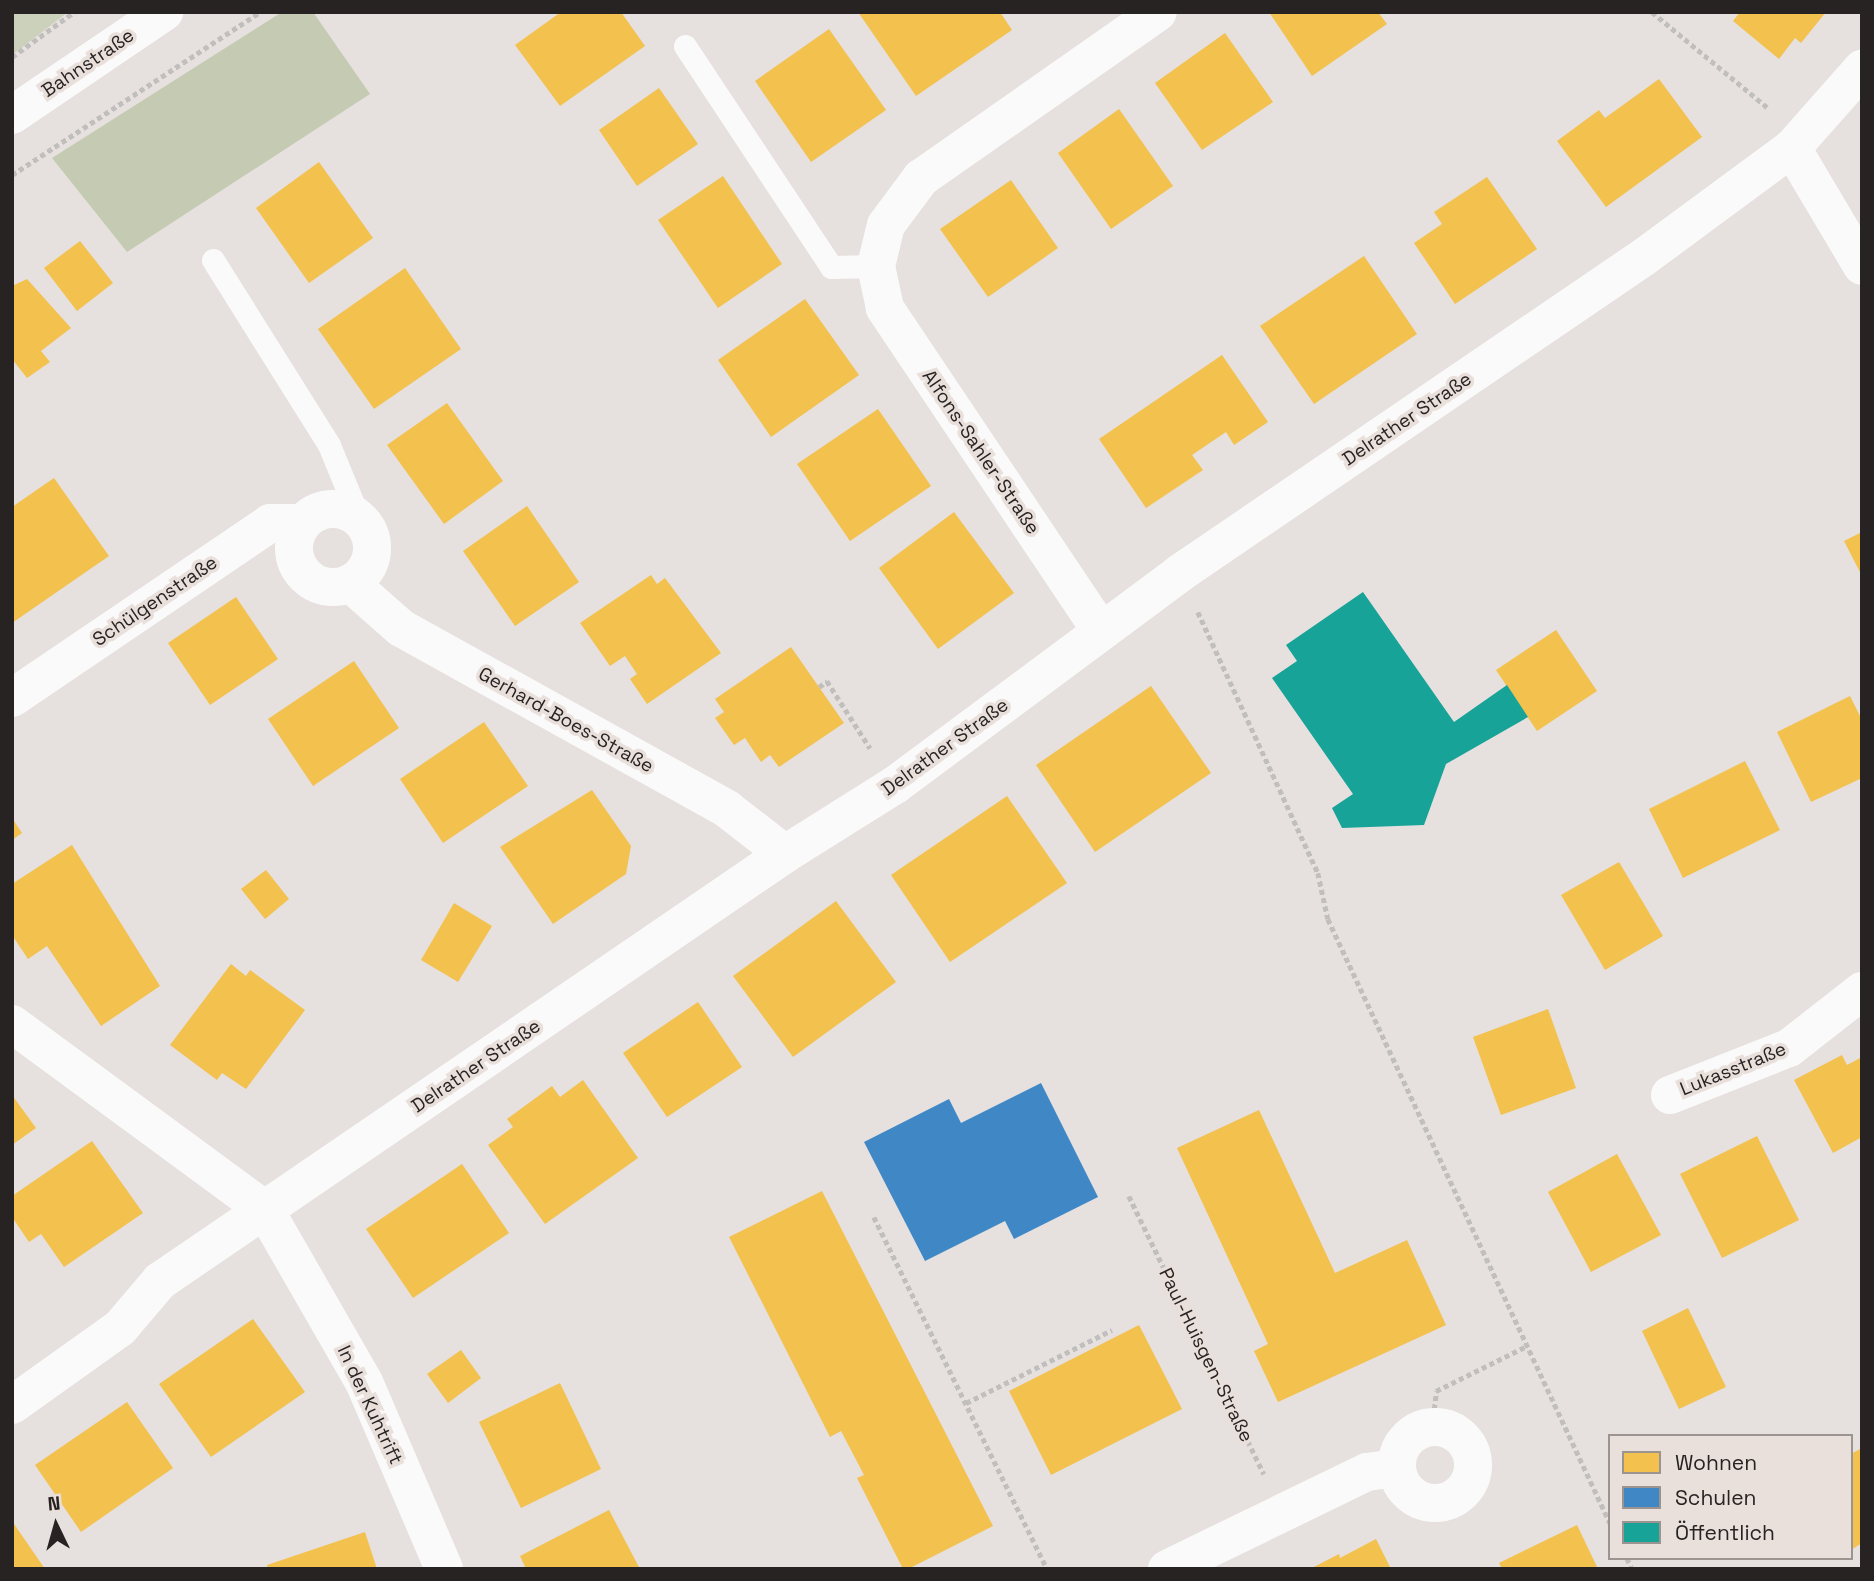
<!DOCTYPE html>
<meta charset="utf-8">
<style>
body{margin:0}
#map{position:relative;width:1874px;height:1581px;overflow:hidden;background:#e6e0de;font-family:"Space Grotesk",sans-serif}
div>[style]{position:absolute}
.green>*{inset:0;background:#ccd1bc}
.forest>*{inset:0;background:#c5cbb3}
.homes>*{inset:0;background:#f2c14e}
.schools>*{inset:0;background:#3f88c5}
.public>*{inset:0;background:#17a398}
.path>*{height:4.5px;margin-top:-2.25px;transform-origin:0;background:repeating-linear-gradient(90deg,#c1bfbd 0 5px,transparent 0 8.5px)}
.lane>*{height:23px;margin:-11.5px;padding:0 11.5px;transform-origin:11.5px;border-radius:11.5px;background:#fbfafa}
.street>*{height:38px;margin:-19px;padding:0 19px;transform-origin:19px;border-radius:19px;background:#fbfafa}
.street>.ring{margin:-19px;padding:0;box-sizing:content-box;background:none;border:38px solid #fbfafa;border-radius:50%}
.secondary>*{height:38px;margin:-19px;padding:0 19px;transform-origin:19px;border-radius:19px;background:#fbfafa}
span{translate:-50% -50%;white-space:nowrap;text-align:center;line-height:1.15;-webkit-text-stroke:7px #e9dfdb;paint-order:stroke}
.street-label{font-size:19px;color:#272322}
.frame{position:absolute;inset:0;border:14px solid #272322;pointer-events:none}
.legend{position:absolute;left:1608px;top:1434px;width:245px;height:126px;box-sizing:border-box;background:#e9dfdb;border:2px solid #9b9491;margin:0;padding:9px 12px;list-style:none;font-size:21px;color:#272322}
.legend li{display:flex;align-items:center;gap:14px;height:35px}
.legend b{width:35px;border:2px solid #9b9491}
.north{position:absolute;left:21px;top:1490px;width:70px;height:70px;-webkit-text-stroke:5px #e9dfdb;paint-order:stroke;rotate:355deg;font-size:19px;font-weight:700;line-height:28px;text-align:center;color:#272322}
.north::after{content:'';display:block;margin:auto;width:24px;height:32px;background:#272322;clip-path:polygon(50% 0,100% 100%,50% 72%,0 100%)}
</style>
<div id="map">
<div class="green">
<i style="clip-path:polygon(12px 12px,68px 12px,12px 55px)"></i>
</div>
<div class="forest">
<i style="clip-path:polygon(282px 12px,313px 12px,370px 94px,127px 252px,52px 158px)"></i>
</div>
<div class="homes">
<i style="clip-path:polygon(561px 12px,621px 12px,645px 46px,560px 106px,515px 45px)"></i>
<i style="clip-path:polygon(858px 12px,1000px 12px,1012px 30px,916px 96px)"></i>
<i style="clip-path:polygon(1269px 12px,1378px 12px,1387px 24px,1312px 76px)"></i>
<i style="clip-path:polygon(1740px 12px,1826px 12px,1801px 43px,1795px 38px,1779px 59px,1733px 21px)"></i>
<i style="clip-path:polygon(829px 29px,886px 110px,811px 162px,755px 81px)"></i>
<i style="clip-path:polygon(1225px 33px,1273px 102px,1202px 150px,1155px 83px)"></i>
<i style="clip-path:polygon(1659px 79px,1702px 137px,1606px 207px,1557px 141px,1599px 110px,1605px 118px)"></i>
<i style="clip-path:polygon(659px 88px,698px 144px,637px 186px,599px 130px)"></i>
<i style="clip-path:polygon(1119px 109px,1173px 186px,1111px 229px,1058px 153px)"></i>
<i style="clip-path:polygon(319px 162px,373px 238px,309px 283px,256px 208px)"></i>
<i style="clip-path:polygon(723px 176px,782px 264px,718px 308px,658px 220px)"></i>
<i style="clip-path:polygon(1487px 177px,1537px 249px,1455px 304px,1414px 243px,1442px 224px,1434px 212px)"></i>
<i style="clip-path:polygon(1011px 180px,1058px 248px,988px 297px,940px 229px)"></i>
<i style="clip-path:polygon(80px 241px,113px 283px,77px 311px,44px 268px)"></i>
<i style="clip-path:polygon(1364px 256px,1417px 334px,1314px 404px,1260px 326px)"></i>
<i style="clip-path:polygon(405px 268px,461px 349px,374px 409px,318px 329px)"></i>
<i style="clip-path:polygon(27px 279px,71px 328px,41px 351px,50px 362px,27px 378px,12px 359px,12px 286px)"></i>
<i style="clip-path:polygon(805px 299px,859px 375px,771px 437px,718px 360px)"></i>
<i style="clip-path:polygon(1222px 355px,1268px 422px,1234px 445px,1226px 432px,1192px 455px,1203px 470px,1146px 508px,1099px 439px)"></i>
<i style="clip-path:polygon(447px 403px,503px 481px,444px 524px,387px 445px)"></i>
<i style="clip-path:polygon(878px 409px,931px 486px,850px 541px,797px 464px)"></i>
<i style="clip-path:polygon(54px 478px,109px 556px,12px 623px,12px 507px)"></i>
<i style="clip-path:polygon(527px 506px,579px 582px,515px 626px,463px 551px)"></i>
<i style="clip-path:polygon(954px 512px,1014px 593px,938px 649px,879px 568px)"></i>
<i style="clip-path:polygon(1862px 532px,1862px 576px,1844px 541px)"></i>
<i style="clip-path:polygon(651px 575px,657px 584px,665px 578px,721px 653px,647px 704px,630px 679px,637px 674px,625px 656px,610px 666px,580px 623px)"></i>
<i style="clip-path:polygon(236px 597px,278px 659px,210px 705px,168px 643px)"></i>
<i style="clip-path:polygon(1556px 630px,1597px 691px,1537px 731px,1496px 670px)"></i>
<i style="clip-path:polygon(791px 647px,844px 723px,779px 767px,770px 755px,761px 762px,745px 738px,734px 745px,715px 718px,724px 712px,715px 699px)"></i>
<i style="clip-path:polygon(354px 661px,399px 728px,313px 786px,268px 719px)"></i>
<i style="clip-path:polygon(1151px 686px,1211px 773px,1095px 852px,1036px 765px)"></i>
<i style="clip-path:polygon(1850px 696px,1862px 720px,1862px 778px,1811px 802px,1777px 732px)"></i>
<i style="clip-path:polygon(484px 722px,528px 786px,443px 843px,400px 779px)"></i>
<i style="clip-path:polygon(1745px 761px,1780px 830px,1683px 878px,1649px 809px)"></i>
<i style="clip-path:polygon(592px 790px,631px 846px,626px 874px,553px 924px,500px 847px)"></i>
<i style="clip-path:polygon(1007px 796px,1067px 883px,950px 962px,891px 875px)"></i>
<i style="clip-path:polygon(12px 818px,22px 833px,12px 840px)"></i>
<i style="clip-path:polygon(72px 845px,160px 986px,101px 1026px,47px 946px,28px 959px,12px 935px,12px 884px)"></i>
<i style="clip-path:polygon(1619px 862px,1663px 936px,1605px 970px,1561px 895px)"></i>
<i style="clip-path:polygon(266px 870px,289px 899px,265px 919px,241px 889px)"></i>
<i style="clip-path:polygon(836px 901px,896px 982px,793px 1057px,733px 976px)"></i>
<i style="clip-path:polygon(454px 903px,492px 926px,458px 982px,421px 960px)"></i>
<i style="clip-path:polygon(231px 964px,246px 976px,250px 970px,305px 1010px,246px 1089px,222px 1073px,217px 1080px,170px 1045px)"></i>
<i style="clip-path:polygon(698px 1002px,742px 1067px,667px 1117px,623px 1053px)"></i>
<i style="clip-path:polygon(1548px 1009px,1576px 1088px,1501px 1115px,1473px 1037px)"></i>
<i style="clip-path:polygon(1842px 1055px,1847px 1065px,1862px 1057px,1862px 1137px,1833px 1153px,1794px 1080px)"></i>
<i style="clip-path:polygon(583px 1080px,638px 1158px,545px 1224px,488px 1145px,513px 1127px,507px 1119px,552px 1086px,560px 1097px)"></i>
<i style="clip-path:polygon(12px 1095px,36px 1128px,12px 1145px)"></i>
<i style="clip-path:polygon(1259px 1110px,1335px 1273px,1407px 1240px,1446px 1325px,1278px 1402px,1254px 1351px,1268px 1344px,1177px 1148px)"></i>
<i style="clip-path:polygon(1757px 1136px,1799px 1220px,1722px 1258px,1680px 1174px)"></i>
<i style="clip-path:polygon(92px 1141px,143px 1213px,64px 1267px,41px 1234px,29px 1242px,12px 1217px,12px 1196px)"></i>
<i style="clip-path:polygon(1617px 1154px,1661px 1235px,1591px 1272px,1548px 1192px)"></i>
<i style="clip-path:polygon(462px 1164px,509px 1233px,413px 1298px,366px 1229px)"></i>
<i style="clip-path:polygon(822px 1191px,993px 1526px,908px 1569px,903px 1569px,857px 1478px,864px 1475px,841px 1431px,830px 1437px,729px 1237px)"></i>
<i style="clip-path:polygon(1688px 1308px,1726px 1387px,1679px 1409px,1642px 1331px)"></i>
<i style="clip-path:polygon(253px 1319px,305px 1392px,211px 1457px,159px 1384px)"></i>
<i style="clip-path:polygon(1139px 1325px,1182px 1409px,1051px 1475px,1009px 1391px)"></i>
<i style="clip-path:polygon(461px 1350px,481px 1378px,448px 1403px,427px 1374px)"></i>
<i style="clip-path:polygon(560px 1383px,601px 1469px,521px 1508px,479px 1422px)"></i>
<i style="clip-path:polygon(127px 1402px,173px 1468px,81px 1532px,35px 1465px)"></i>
<i style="clip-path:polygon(1862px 1448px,1862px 1543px,1851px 1550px,1851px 1454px)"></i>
<i style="clip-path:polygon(609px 1510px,640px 1569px,526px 1569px,520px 1556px)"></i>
<i style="clip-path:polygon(12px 1521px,45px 1569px,12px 1569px)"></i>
<i style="clip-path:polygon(1577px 1525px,1598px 1569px,1502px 1569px,1499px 1563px)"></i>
<i style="clip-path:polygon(365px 1532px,377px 1569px,268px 1569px,267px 1565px)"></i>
<i style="clip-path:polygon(1376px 1539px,1391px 1569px,1310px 1569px,1339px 1554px,1340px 1558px)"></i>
</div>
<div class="schools">
<i style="clip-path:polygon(1041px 1083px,1098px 1197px,1014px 1239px,1005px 1221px,925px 1261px,864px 1142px,949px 1099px,961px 1123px)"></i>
</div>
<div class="public">
<i style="clip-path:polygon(1363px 592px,1454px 722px,1507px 685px,1528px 717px,1446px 764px,1424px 825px,1342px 828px,1332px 808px,1353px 794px,1272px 678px,1297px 661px,1286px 645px)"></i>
</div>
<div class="path">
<i style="left:1652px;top:12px;width:151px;rotate:39.6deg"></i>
<i style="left:12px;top:57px;width:77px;rotate:-36deg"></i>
<i style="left:12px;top:175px;width:297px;rotate:-33.3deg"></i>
<i style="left:1198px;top:612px;width:287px;rotate:65.3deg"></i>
<i style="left:1318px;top:873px;width:47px;rotate:77.7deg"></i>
<i style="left:1328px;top:919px;width:667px;rotate:64.97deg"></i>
<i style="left:819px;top:687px;width:10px;rotate:-37deg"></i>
<i style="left:827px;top:681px;width:80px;rotate:57.3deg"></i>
<i style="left:1129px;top:1196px;width:309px;rotate:64.1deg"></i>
<i style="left:874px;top:1217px;width:392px;rotate:63.8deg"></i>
<i style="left:966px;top:1403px;width:163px;rotate:-26.6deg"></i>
<i style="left:1432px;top:1426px;width:35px;rotate:-83deg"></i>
<i style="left:1436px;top:1391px;width:99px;rotate:-26.3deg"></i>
<i style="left:1627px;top:1558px;width:12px;rotate:66deg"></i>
</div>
<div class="lane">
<i style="left:685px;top:46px;width:265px;rotate:56.5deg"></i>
<i style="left:831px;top:267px;width:45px;rotate:-1.3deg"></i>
<i style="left:213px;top:260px;width:218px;rotate:57.9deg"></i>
<i style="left:329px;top:445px;width:79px;rotate:67.7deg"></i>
</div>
<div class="street">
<i style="left:1792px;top:148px;width:137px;rotate:59.3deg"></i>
<i class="ring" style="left:294px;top:509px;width:40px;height:40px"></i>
<i style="left:350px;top:583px;width:68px;rotate:41.4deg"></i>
<i style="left:401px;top:628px;width:373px;rotate:29deg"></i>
<i style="left:727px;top:809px;width:73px;rotate:37.8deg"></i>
<i style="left:1101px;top:631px;width:389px;rotate:-123.8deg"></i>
<i style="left:885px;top:308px;width:43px;rotate:-102.1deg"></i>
<i style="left:876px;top:266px;width:42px;rotate:-76.3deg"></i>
<i style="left:886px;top:225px;width:59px;rotate:-53.3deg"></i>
<i style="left:921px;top:178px;width:289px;rotate:-35deg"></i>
<i style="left:12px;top:698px;width:312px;rotate:-34.1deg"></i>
<i style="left:270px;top:523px;width:33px"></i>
<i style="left:12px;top:1024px;width:314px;rotate:36.3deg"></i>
<i style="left:265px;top:1210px;width:198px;rotate:60.1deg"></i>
<i style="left:364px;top:1382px;width:203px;rotate:66.8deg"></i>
<i style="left:1670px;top:1095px;width:128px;rotate:-21.6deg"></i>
<i style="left:1789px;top:1048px;width:93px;rotate:-38deg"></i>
<i style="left:12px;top:1405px;width:133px;rotate:-35.5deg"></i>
<i style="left:120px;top:1328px;width:62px;rotate:-49.6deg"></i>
<i style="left:160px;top:1281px;width:757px;rotate:-34.34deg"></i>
<i style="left:785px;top:854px;width:130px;rotate:-32.1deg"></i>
<i style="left:895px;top:785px;width:355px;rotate:-36.6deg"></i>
<i style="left:1180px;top:573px;width:561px;rotate:-34.26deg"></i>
<i style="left:1644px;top:257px;width:184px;rotate:-36.4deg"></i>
<i style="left:1792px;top:148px;width:106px;rotate:-48.5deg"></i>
<i class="ring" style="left:1397px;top:1427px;width:38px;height:38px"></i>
<i style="left:1167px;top:1569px;width:222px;rotate:-25.9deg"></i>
<i style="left:1367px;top:1472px;width:30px;rotate:-8deg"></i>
</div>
<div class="secondary">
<i style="left:12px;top:115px;width:184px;rotate:-34.1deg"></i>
</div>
<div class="street-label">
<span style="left:88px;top:63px;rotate:-34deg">Bahnstraße</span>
<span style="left:1407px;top:419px;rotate:-34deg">Delrather Straße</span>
<span style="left:981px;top:452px;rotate:56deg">Alfons-Sahler-Straße</span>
<span style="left:155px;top:601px;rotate:-34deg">Schülgenstraße</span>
<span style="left:566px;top:720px;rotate:29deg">Gerhard-Boes-Straße</span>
<span style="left:945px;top:747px;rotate:-36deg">Delrather Straße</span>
<span style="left:476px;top:1066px;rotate:-34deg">Delrather Straße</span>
<span style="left:1733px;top:1069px;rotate:-22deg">Lukasstraße</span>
<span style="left:1206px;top:1355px;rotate:64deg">Paul-Huisgen-Straße</span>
<span style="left:370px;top:1405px;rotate:65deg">In der Kuhtrift</span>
</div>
<div class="frame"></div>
<ul class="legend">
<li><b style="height:19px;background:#f2c14e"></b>Wohnen</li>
<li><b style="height:19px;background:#3f88c5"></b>Schulen</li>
<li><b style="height:19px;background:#17a398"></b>Öffentlich</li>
</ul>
<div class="north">N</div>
</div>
